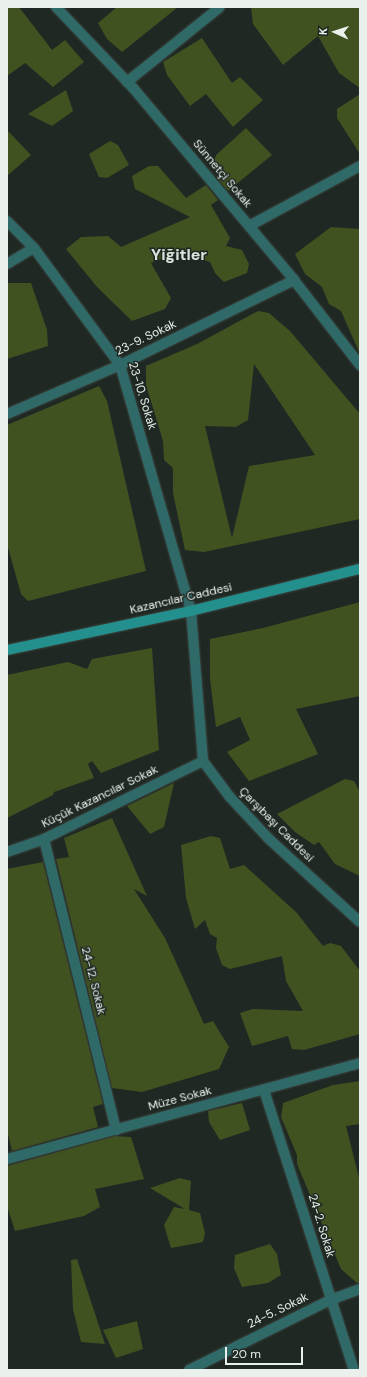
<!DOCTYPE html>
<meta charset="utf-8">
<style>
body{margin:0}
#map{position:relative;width:367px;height:1377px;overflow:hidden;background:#1f2823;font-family:"DM Sans",sans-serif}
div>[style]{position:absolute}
.building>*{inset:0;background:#415221}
.roads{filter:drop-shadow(0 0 1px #3b443f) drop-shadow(0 0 1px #3b443f)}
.minor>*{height:10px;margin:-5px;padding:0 5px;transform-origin:5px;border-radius:5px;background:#2f6a68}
.secondary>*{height:10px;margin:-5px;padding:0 5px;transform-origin:5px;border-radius:5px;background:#24908d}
span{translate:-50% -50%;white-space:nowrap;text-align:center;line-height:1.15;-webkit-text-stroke:3px #1f2823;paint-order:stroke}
.street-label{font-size:12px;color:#eaf0ec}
.district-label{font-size:16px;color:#d8e4dc;font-weight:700}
.frame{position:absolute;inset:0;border:8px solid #eaf0ec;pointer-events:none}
.north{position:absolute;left:315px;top:12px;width:40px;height:40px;-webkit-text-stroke:3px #1f2823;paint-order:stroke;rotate:273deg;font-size:11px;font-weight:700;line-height:16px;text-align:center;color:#eaf0ec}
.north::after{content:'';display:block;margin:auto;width:14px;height:18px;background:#eaf0ec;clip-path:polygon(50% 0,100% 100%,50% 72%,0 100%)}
.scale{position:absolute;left:225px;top:1347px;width:78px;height:18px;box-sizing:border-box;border:2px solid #eaf0ec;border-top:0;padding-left:5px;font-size:12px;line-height:14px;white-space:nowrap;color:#eaf0ec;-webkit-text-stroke:3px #1f2823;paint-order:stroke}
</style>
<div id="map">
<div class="building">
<i style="clip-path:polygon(7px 7px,19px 7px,52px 50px,65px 40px,84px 62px,53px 87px,25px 63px,7px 76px)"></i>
<i style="clip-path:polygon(117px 7px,178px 7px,122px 52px,107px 39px,98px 23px)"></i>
<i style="clip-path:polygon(251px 7px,360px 7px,360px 88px,339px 73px,318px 36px,283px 65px,253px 24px)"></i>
<i style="clip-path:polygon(202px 38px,232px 83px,240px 77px,263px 100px,233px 127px,206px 94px,190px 106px,167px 75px,163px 62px)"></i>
<i style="clip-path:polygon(66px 90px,73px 111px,52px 126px,28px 114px)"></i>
<i style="clip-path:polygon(360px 94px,360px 154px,337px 118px,337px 109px)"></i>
<i style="clip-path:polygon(246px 128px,272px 155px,228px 191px,217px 178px,223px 175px,213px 165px,216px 155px)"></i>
<i style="clip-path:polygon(7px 130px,31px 155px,7px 176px)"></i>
<i style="clip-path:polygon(110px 141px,118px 145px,129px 165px,107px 178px,99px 177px,89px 154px)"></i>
<i style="clip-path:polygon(149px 166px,158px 166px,186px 198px,206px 185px,218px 200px,211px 205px,230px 238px,226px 246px,242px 250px,249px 264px,247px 273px,224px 282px,215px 273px,210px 262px,179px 252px,151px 263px,171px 298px,165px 309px,132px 321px,97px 287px,66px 249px,81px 237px,108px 236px,121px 247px,190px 217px,135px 189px,132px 176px)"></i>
<i style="clip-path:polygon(331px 227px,360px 229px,360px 354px,341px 311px,329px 304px,322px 287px,305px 274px,295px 254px)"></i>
<i style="clip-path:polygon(7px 283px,31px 283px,47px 330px,48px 346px,7px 359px)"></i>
<i style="clip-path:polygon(evenodd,258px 311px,269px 313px,290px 331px,360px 414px,360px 519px,204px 552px,185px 550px,173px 493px,173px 468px,164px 460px,163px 441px,146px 385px,146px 366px,197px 344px,258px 311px,254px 364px,315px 455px,249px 466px,232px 538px,205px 426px,236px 427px,248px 420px,254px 364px)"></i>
<i style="clip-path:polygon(99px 386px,107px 401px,146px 571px,28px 601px,21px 594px,7px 544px,7px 425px)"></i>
<i style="clip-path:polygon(360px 602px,360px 696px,296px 709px,318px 754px,249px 781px,227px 752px,250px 740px,240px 717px,216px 727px,210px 679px,210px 639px,263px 628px)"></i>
<i style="clip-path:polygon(152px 648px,159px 750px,101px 773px,92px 761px,88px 764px,94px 778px,54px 792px,53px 795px,7px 818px,7px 675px,68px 662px,87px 669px,92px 659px)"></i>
<i style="clip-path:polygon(345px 779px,354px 781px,360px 792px,360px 876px,335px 864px,319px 842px,314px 845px,295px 832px,277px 814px)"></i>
<i style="clip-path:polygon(174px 783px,164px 827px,150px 834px,127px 806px)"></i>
<i style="clip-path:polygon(112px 818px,147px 896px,134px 889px,165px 938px,204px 1024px,213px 1021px,229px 1047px,219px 1069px,142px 1092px,112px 1088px,56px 859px,69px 857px,64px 838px)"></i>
<i style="clip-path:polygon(211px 836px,220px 838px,230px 869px,244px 865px,296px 912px,323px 946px,330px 943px,341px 946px,360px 971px,360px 1034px,304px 1050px,292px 1049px,288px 1036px,252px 1046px,240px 1013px,253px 1009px,303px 1011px,286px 981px,282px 956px,230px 969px,222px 965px,216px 948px,217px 938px,210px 934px,205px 920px,195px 929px,186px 898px,181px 845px)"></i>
<i style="clip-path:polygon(43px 862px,103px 1104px,93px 1107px,98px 1127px,12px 1151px,7px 1130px,7px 869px)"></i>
<i style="clip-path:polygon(360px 1081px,360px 1124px,346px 1126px,360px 1182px,360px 1283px,357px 1283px,341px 1269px,297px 1164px,297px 1155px,281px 1117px,283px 1103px,333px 1085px)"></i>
<i style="clip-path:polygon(242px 1103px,250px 1130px,220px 1140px,209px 1122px,208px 1111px)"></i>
<i style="clip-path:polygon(115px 1136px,131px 1137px,144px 1179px,95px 1189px,100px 1207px,84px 1216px,15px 1231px,7px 1206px,7px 1166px)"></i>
<i style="clip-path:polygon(180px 1178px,191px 1181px,189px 1210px,200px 1213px,205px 1233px,203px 1242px,171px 1248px,164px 1225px,174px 1207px,185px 1209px,150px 1188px)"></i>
<i style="clip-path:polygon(270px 1244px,277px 1254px,281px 1275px,268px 1283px,242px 1287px,234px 1268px,235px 1255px)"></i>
<i style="clip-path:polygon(77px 1259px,105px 1344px,81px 1342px,73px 1309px,71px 1260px)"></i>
<i style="clip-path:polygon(137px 1321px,143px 1349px,116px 1358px,103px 1330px)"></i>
</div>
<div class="roads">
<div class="minor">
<i style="left:56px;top:7px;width:113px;rotate:46.4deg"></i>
<i style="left:134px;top:89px;width:249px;rotate:50deg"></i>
<i style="left:294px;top:280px;width:108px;rotate:52.2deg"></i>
<i style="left:127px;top:82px;width:119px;rotate:-38.9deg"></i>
<i style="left:7px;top:221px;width:38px;rotate:45deg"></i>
<i style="left:34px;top:248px;width:145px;rotate:53.7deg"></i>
<i style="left:120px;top:365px;width:256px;rotate:73.9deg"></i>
<i style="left:191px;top:611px;width:150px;rotate:85.4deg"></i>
<i style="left:203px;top:761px;width:44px;rotate:53.4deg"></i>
<i style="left:229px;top:796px;width:59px;rotate:47.1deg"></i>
<i style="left:269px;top:839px;width:123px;rotate:42.4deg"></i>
<i style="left:249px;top:226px;width:126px;rotate:-28.4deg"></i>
<i style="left:7px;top:264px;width:31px;rotate:-31deg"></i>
<i style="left:7px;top:414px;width:123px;rotate:-23.4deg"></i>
<i style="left:120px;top:365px;width:194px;rotate:-26deg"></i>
<i style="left:44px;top:839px;width:300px;rotate:76.1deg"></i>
<i style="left:7px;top:852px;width:39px;rotate:-19deg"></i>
<i style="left:44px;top:839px;width:177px;rotate:-26.1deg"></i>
<i style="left:264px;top:1090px;width:294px;rotate:72.2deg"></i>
<i style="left:7px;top:1159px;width:366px;rotate:-15.2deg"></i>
<i style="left:189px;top:1370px;width:157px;rotate:-26.4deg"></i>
<i style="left:330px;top:1300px;width:32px;rotate:-20deg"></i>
</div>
<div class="secondary">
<i style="left:7px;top:650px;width:188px;rotate:-12deg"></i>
<i style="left:191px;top:611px;width:174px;rotate:-14deg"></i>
</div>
</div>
<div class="street-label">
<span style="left:222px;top:174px;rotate:50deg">Sünnetçi Sokak</span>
<span style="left:146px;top:338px;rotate:-26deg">23-9. Sokak</span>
<span style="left:142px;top:396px;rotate:73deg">23-10. Sokak</span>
<span style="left:181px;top:599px;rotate:-13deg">Kazancılar Caddesi</span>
<span style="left:100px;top:797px;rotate:-26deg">Küçük Kazancılar Sokak</span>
<span style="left:276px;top:825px;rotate:45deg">Çarşıbaşı Caddesi</span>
<span style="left:93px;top:981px;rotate:76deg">24-12. Sokak</span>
<span style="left:180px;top:1099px;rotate:-15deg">Müze Sokak</span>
<span style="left:321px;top:1226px;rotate:73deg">24-2. Sokak</span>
<span style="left:278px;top:1311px;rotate:-26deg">24-5. Sokak</span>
</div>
<div class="district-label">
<span style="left:179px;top:255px">Yiğitler</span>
</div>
<div class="frame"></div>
<div class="north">K</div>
<div class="scale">20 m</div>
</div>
